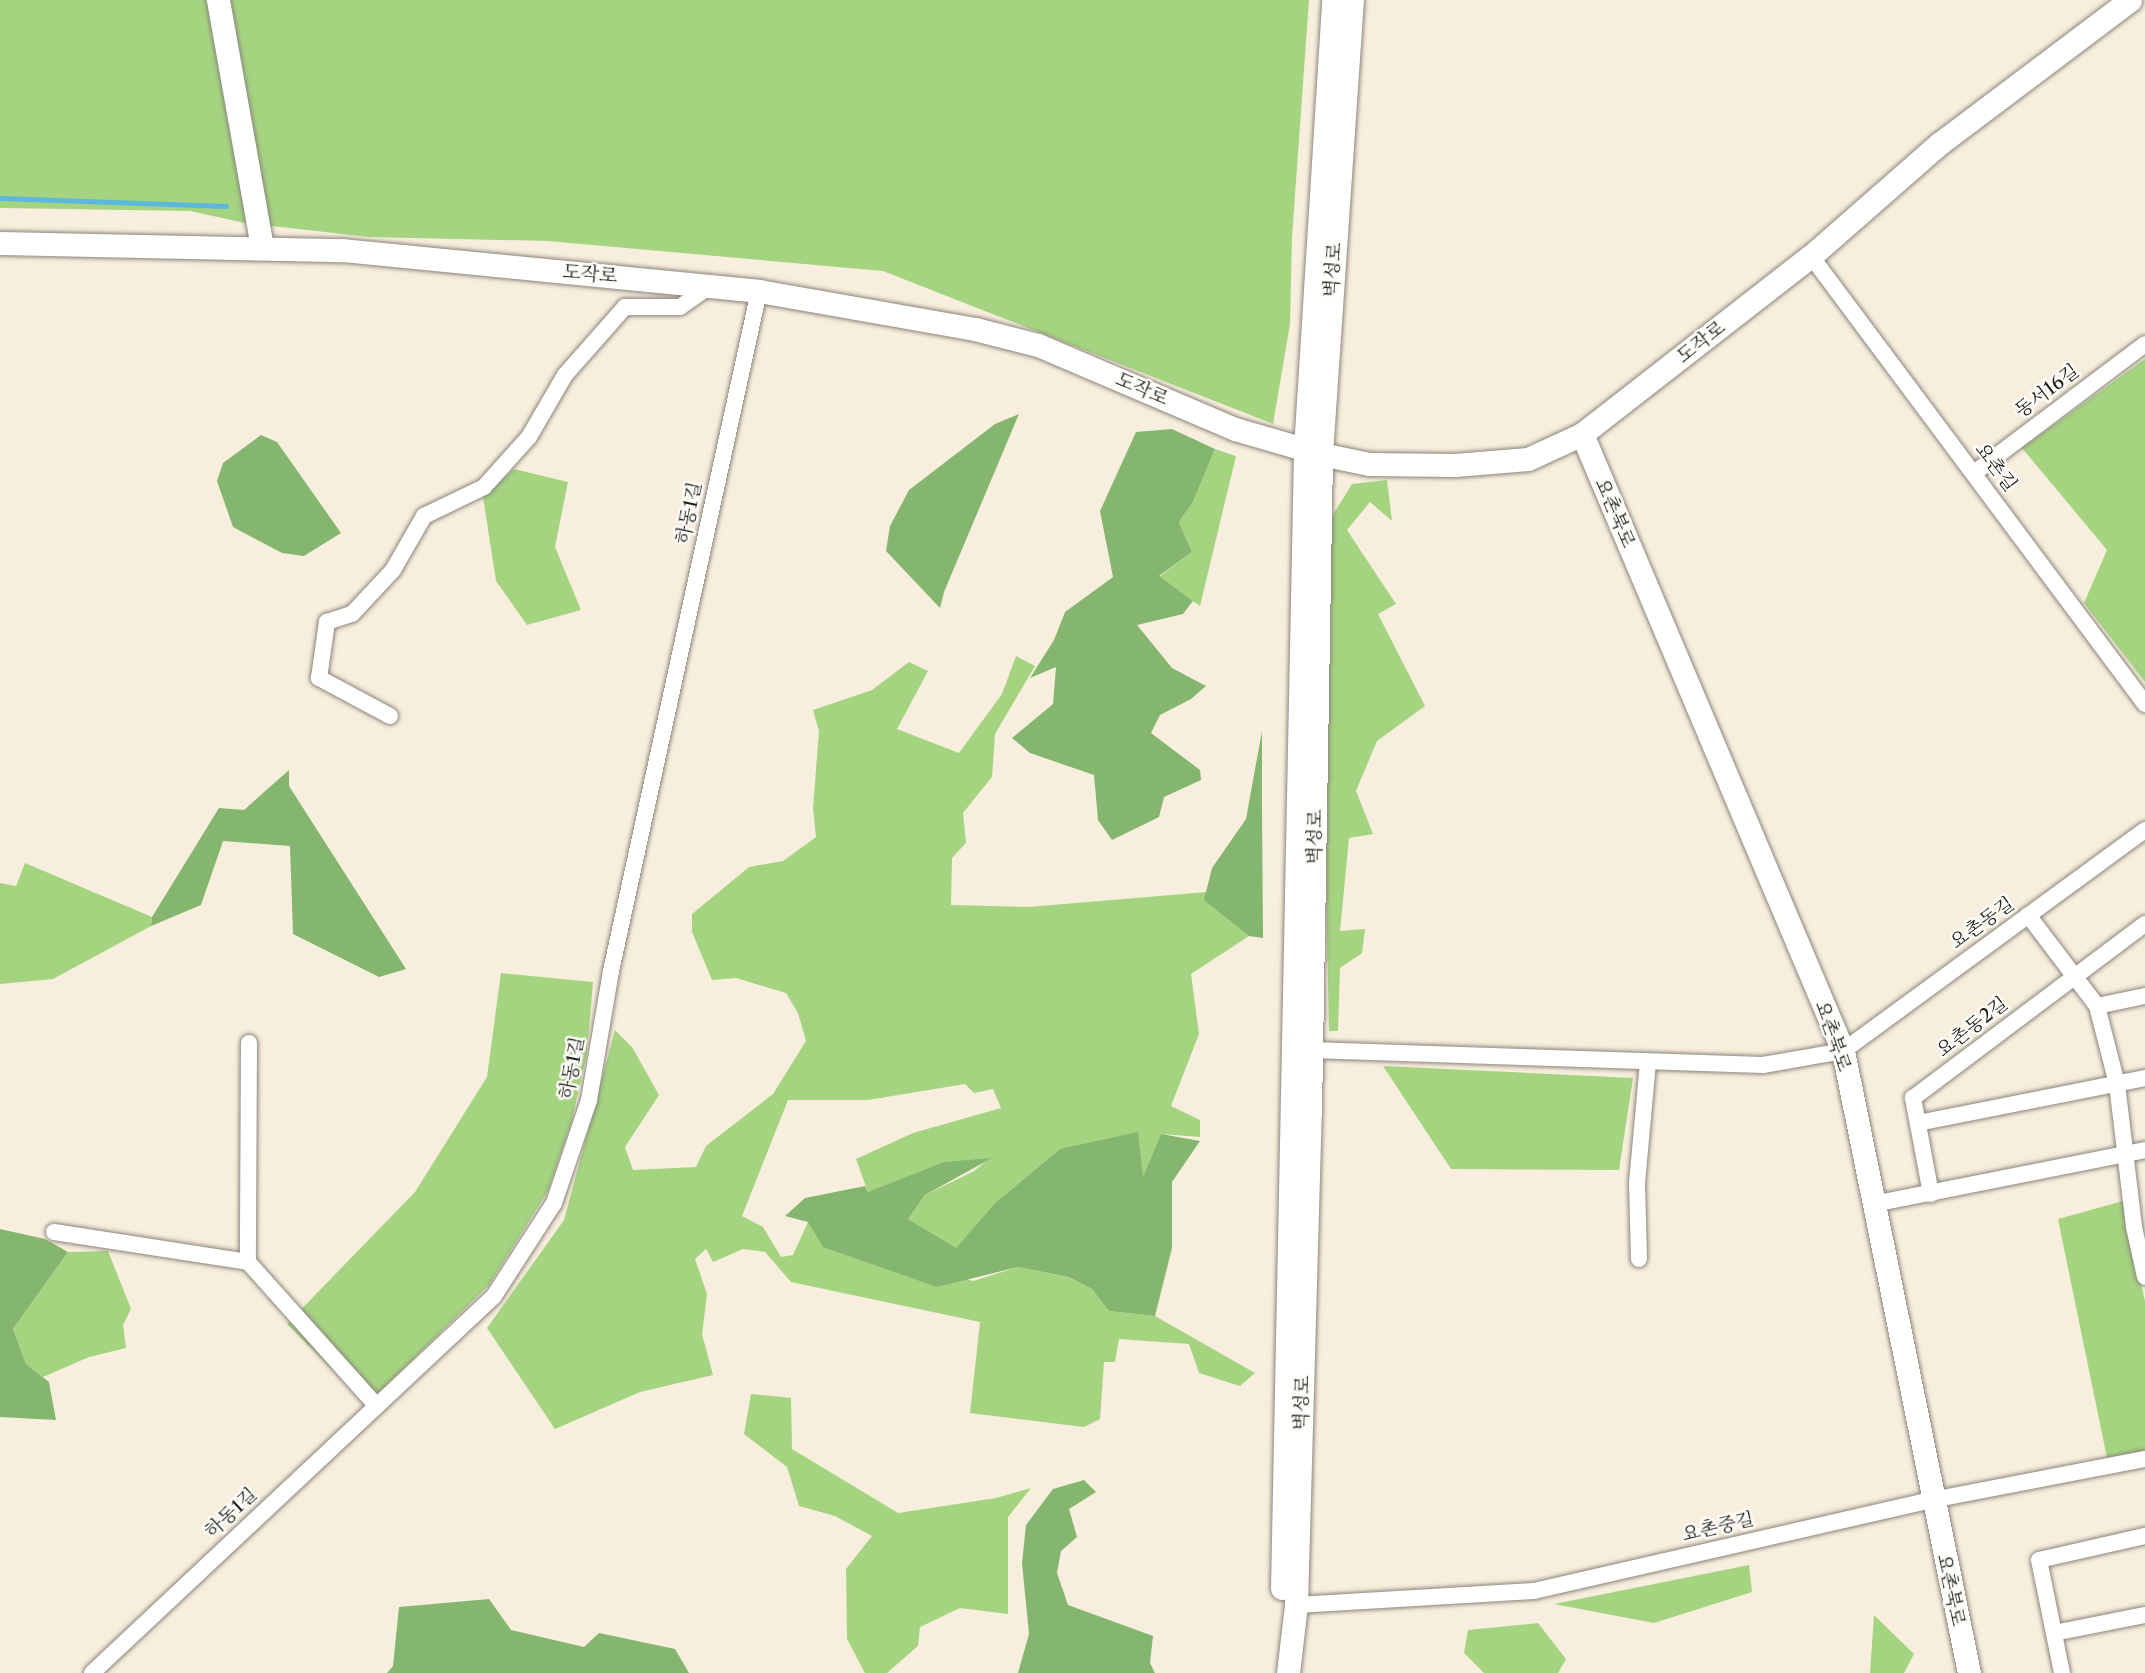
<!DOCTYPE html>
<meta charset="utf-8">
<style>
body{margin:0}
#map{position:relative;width:2145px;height:1673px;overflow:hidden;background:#f8eedd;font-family:"Libre Caslon Text","Noto Serif KR",serif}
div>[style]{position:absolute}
.green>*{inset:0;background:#a5d481}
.forest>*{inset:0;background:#84b66f}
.stream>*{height:4.5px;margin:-2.25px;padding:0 2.25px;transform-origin:2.25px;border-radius:2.25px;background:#5eb7dc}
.roads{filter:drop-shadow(0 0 2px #8a857c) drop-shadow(0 0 2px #8a857c)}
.street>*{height:16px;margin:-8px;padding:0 8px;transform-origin:8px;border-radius:8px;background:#fff}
.secondary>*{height:23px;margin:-11.5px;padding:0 11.5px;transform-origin:11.5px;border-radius:11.5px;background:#fff}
span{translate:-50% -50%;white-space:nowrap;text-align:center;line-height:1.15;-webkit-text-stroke:5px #fdfcf7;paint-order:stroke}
.street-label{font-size:19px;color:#1c1c1c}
</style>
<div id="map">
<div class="green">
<i style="clip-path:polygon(0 0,1309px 0,1292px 237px,1290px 324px,1273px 424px,883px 271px,548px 241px,369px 237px,245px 223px,190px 211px,0 208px)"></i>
<i style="clip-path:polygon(2145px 359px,2145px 682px,2084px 603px,2107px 550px,2022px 448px)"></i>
<i style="clip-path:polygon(1215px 449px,1236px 456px,1200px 606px,1159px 577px,1192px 552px,1179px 522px,1193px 502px)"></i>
<i style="clip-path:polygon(514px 469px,568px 482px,555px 547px,581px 610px,527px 625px,496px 581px,483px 497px)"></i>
<i style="clip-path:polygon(1387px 480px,1392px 521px,1370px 502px,1347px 530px,1396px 604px,1378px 614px,1425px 706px,1377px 741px,1356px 791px,1373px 834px,1349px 838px,1340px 931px,1365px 929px,1362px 953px,1340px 968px,1338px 1031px,1329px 1031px,1324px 792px,1329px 521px,1352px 484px)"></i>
<i style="clip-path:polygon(1016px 656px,1035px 666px,995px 734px,992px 777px,963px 813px,966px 843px,952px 858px,951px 905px,1028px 907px,1207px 892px,1205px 900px,1249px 936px,1191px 974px,1199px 1034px,1171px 1106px,1200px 1120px,1200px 1137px,1161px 1134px,1143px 1178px,1060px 1149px,995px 1203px,956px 1249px,908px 1219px,925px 1195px,974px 1171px,990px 1158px,868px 1192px,856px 1159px,913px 1133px,1001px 1108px,993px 1089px,974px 1093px,965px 1084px,868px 1100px,788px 1100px,742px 1216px,763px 1227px,781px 1257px,793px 1255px,808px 1222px,973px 1281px,1018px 1267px,1067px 1277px,1092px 1289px,1109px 1311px,1155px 1316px,1255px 1373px,1240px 1386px,1199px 1373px,1189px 1344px,1119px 1339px,1115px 1362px,1104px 1362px,1100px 1419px,1084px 1427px,970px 1413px,980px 1322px,791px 1282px,765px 1252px,743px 1249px,713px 1262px,706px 1249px,695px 1259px,707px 1294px,702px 1334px,713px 1375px,640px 1392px,555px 1429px,487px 1328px,564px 1220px,615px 1030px,632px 1047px,659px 1095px,625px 1147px,633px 1170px,696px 1167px,706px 1146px,773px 1094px,806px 1041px,798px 1013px,786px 993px,736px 978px,712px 980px,692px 932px,692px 914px,749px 867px,783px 861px,816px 837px,813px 808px,819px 731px,813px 710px,872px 690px,909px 662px,928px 671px,897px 729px,959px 753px,1002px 694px)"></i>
<i style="clip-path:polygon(25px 863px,152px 917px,151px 926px,53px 979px,0 984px,0 883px,16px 886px)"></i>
<i style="clip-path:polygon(501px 973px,593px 982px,587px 1052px,572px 1120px,548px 1191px,489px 1285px,367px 1404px,287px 1324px,415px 1192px,487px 1077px)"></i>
<i style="clip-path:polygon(1383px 1066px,1633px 1078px,1619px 1170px,1451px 1169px)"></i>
<i style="clip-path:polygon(2123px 1201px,2145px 1301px,2145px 1451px,2107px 1458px,2058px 1219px)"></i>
<i style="clip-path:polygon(108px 1251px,131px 1309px,123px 1325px,126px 1348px,89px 1357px,43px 1377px,26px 1364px,13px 1329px,68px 1252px)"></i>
<i style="clip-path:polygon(751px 1394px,791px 1398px,792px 1449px,898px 1513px,996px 1498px,1031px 1488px,1008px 1517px,1008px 1614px,960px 1608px,920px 1627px,918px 1646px,887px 1673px,865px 1673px,847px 1639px,846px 1569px,872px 1536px,835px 1516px,799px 1506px,787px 1467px,744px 1434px)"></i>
<i style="clip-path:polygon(1749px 1565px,1752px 1592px,1654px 1623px,1554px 1604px)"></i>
<i style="clip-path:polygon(1874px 1615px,1914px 1654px,1904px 1673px,1870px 1673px)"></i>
<i style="clip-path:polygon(1538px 1623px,1566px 1659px,1558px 1673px,1484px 1673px,1464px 1653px,1468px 1630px)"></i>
</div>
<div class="forest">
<i style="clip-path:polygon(1019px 414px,944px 592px,940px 608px,886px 551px,890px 526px,909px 490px,995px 424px)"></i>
<i style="clip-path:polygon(1172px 429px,1215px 449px,1193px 502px,1179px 522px,1192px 552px,1159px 576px,1193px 601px,1183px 614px,1137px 625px,1172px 668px,1206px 686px,1191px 699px,1160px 715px,1151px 733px,1200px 770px,1201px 780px,1164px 797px,1159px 817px,1112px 840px,1098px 820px,1094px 775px,1030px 753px,1012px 738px,1053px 704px,1056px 667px,1030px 678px,1054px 640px,1065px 612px,1113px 577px,1100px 511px,1136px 432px)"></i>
<i style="clip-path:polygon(261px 435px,277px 442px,341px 533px,304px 556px,282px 553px,233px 527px,217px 481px,223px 463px)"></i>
<i style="clip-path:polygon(1262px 731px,1262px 810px,1263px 938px,1249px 936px,1204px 900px,1212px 868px,1246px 819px)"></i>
<i style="clip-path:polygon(289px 770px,289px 786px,406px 969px,379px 977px,293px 934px,290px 846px,223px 841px,201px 905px,151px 926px,152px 917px,219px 808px,244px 810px)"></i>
<i style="clip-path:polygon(1138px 1132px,1143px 1177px,1161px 1134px,1200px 1141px,1172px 1182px,1172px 1248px,1155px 1316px,1109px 1311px,1092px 1289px,1068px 1277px,1018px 1267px,937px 1287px,823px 1247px,808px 1222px,785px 1216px,805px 1198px,865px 1186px,868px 1192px,944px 1162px,992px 1158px,925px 1195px,908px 1219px,956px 1248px,995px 1203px,1060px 1149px)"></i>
<i style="clip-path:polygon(0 1229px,45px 1239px,68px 1252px,13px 1329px,26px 1364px,49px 1382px,56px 1420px,0 1417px)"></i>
<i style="clip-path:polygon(1084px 1480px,1096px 1492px,1069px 1509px,1077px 1537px,1061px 1551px,1057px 1573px,1068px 1605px,1153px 1636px,1150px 1663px,1155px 1673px,1018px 1673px,1029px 1634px,1022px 1563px,1026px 1525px,1053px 1489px)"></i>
<i style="clip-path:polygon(489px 1599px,511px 1630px,584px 1647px,599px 1633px,675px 1649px,689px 1673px,387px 1673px,393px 1666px,399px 1607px)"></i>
</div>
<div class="stream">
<i style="left:0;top:198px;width:226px;rotate:2deg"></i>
</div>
<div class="roads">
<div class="street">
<i style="left:1811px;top:256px;width:559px;rotate:53.29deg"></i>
<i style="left:1974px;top:473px;width:214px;rotate:-37deg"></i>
<i style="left:390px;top:716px;width:81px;rotate:-151.8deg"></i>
<i style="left:319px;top:678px;width:57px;rotate:-81.9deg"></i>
<i style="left:327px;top:622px;width:26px;rotate:-18deg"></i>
<i style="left:352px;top:614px;width:60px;rotate:-47deg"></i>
<i style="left:393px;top:570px;width:62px;rotate:-60.1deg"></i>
<i style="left:424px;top:516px;width:67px;rotate:-25.8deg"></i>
<i style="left:484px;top:487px;width:67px;rotate:-48deg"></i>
<i style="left:529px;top:437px;width:72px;rotate:-59.9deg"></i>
<i style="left:565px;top:375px;width:91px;rotate:-48.6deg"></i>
<i style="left:625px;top:307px;width:55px"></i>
<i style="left:680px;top:307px;width:39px;rotate:-35deg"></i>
<i style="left:2028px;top:915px;width:114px;rotate:52.8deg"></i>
<i style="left:2097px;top:1006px;width:81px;rotate:75.6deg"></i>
<i style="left:2117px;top:1084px;width:144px;rotate:83.2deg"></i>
<i style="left:2134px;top:1227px;width:51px;rotate:77.6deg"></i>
<i style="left:2097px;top:1006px;width:49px;rotate:-11.8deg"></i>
<i style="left:249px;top:1043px;width:219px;rotate:90.3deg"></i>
<i style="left:248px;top:1262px;width:192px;rotate:48.2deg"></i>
<i style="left:1311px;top:1050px;width:452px;rotate:1.9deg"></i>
<i style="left:1763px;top:1065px;width:81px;rotate:-9.9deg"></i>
<i style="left:1843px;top:1051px;width:374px;rotate:-36.2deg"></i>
<i style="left:1918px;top:1123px;width:231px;rotate:-11.2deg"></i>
<i style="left:1931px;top:1194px;width:98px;rotate:-100.6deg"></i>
<i style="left:1913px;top:1098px;width:290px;rotate:-36.9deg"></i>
<i style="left:1873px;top:1204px;width:277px;rotate:-11.2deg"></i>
<i style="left:54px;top:1232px;width:196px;rotate:8.8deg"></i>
<i style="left:1639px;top:1259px;width:76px;rotate:-91.5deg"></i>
<i style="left:1637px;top:1183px;width:122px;rotate:-84.8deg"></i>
<i style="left:1296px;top:1605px;width:238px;rotate:-3.4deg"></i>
<i style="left:1534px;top:1591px;width:408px;rotate:-12.9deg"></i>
<i style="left:1932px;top:1500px;width:217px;rotate:-10.9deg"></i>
<i style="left:2054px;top:1633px;width:93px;rotate:-11.2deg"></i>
<i style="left:92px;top:1673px;width:551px;rotate:-43.16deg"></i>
<i style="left:494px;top:1296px;width:111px;rotate:-57.2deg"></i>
<i style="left:554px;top:1203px;width:109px;rotate:-71.2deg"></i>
<i style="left:589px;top:1100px;width:131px;rotate:-80.3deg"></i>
<i style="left:611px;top:971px;width:696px;rotate:-77.72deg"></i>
<i style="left:2062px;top:1673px;width:115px;rotate:-101.5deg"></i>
<i style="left:2039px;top:1560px;width:109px;rotate:-12.8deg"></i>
</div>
<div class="secondary">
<i style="left:218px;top:0;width:251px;rotate:79.9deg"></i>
<i style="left:0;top:243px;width:342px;rotate:1.2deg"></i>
<i style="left:342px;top:250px;width:419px;rotate:5.6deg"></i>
<i style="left:759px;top:291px;width:219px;rotate:10deg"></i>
<i style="left:975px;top:329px;width:65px;rotate:14.3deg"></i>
<i style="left:1038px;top:345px;width:214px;rotate:23.1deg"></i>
<i style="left:1235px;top:429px;width:90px;rotate:16.2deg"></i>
<i style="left:1321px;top:454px;width:49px;rotate:11.8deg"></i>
<i style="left:1369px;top:464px;width:86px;rotate:0.7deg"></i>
<i style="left:1455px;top:465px;width:73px;rotate:-4.7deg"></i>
<i style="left:1528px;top:459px;width:60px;rotate:-24.8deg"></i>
<i style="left:1582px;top:434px;width:290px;rotate:-37.9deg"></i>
<i style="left:1811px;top:256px;width:170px;rotate:-41.2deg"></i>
<i style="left:1939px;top:144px;width:239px;rotate:-37deg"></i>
<i style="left:1582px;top:434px;width:670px;rotate:67.07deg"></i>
<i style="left:1843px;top:1051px;width:635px;rotate:78.55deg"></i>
<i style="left:1282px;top:1588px;width:1139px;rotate:-88.84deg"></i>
<i style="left:1305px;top:449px;width:450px;rotate:-86.4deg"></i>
<i style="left:1288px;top:1673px;width:68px;rotate:-83.3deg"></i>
<i style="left:1296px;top:1605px;width:493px;rotate:-88.4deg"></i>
<i style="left:1310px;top:1112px;width:658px;rotate:-89.04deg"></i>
<i style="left:1321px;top:454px;width:455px;rotate:-86.1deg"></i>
</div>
</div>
<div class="street-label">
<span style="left:1333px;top:270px;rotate:-86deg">벽성로</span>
<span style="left:590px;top:274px;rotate:5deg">도작로</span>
<span style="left:1701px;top:342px;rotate:-38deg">도작로</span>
<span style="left:1142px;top:389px;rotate:23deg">도작로</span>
<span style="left:2047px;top:391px;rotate:-37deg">동서16길</span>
<span style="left:1996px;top:467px;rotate:53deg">요촌길</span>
<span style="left:689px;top:513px;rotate:-78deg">하동1길</span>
<span style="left:1615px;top:513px;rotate:67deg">요촌북로</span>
<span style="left:1315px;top:837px;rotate:-89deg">벽성로</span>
<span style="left:1982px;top:923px;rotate:-36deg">요촌동길</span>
<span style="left:1972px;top:1027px;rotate:-38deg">요촌동2길</span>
<span style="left:1833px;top:1036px;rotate:71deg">요촌북로</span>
<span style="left:572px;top:1068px;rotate:-79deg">하동1길</span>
<span style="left:1302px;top:1403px;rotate:-88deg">벽성로</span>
<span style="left:231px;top:1513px;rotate:-43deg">하동1길</span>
<span style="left:1718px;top:1527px;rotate:-13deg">요촌중길</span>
<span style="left:1951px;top:1590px;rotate:78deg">요촌북로</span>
</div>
</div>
